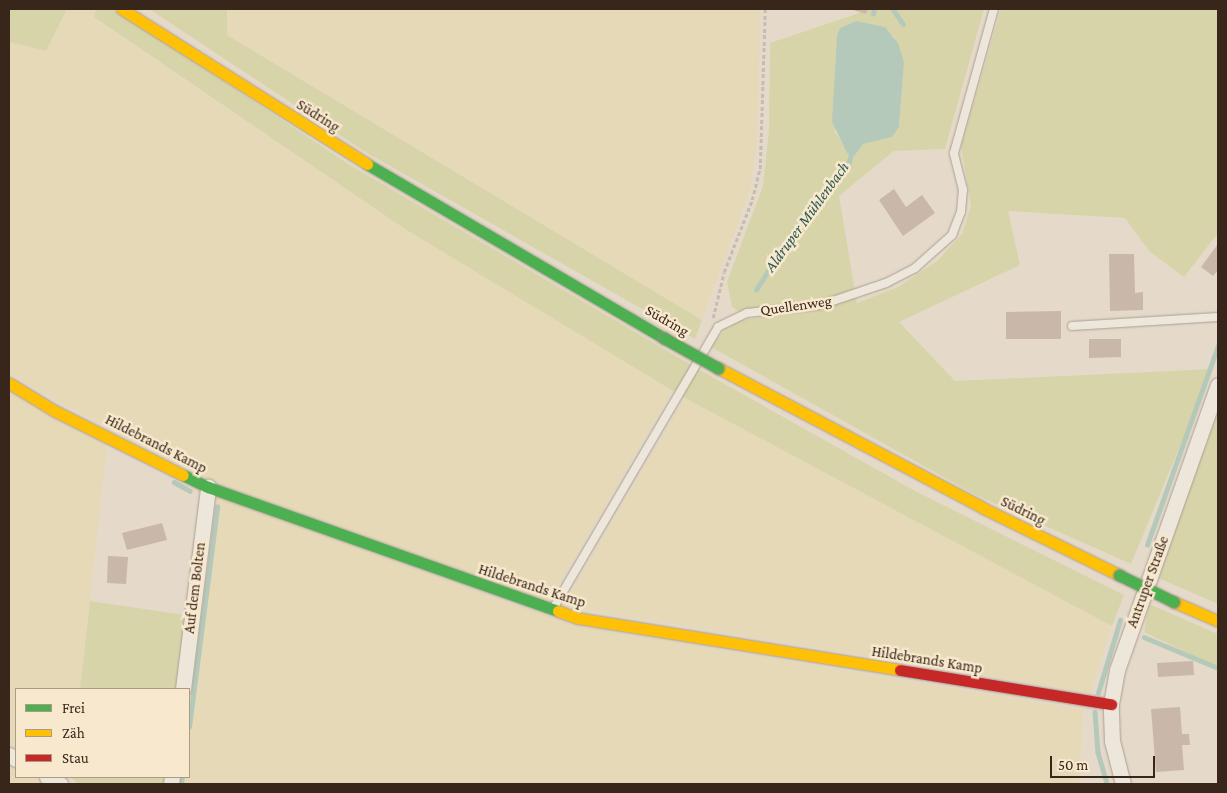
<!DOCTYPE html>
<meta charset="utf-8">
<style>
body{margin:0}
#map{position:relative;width:1227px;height:793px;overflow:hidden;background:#e5dac9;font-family:"Crimson Pro",serif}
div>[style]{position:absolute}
.farmland>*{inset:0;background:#e6d9b7}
.green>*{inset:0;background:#d8d4aa}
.water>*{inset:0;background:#b5c9bb}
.stream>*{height:4.5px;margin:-2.25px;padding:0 2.25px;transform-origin:2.25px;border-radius:2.25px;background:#b5c9bb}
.building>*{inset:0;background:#c9b7aa}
.path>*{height:2.5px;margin-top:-1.25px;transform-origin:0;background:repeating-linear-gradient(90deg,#c5bcb2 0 4px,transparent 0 6.5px)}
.roads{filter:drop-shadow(0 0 1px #aa9f93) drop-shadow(0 0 1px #aa9f93)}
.lane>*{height:8px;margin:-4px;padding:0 4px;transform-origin:4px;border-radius:4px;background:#ede6db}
.street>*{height:15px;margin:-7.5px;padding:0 7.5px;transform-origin:7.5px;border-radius:7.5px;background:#ede6db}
.fast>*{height:11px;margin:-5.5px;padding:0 5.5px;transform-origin:5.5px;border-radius:5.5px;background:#4caf50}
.slow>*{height:11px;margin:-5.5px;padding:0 5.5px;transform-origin:5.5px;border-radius:5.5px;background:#ffc107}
.jam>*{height:11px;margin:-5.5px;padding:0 5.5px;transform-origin:5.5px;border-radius:5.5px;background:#c62828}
.bridges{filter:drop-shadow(0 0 1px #998e83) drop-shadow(0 0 1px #998e83)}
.fast-bridge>*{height:11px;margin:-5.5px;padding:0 5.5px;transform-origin:5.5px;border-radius:5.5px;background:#4caf50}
span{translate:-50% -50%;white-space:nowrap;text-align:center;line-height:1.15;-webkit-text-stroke:5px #f8e8cd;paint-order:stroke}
.street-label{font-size:15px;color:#38261b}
.water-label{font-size:16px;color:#285a52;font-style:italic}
.frame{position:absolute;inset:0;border:10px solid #38261b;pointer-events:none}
.legend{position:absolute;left:15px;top:688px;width:175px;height:90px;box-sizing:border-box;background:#f8e8cd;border:1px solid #ab9a86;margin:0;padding:6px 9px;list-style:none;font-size:15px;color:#38261b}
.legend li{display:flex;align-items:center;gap:10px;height:25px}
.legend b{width:25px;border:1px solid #ab9a86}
.scale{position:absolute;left:1050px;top:756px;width:105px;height:22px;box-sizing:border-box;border:2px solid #38261b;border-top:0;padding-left:6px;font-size:15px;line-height:18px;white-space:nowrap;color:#38261b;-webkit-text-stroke:4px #f8e8cd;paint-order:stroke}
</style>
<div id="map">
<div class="farmland">
<i style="clip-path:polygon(67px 9px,96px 9px,94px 18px,405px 229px,673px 389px,549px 601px,210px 480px,55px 400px,9px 372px,9px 42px,46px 51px)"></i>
<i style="clip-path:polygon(227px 9px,760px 9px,757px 142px,751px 187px,702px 320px,227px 35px)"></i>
<i style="clip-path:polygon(9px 388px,107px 444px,80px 689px,16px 689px,16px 750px,9px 745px)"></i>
<i style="clip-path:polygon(685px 398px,1112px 626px,1090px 693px,563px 606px)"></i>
<i style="clip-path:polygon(215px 497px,572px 625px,1083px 710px,1079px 784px,178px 784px,179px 777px,189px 777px,189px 702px)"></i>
<i style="clip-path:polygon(9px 763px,16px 767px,16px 777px,33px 777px,46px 784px,9px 784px)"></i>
</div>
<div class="green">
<i style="clip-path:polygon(9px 9px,67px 9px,46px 51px,9px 42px)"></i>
<i style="clip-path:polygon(96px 9px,114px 9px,350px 165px,698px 369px,915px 491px,1124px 595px,1112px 626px,685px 398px,405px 229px,94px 17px)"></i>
<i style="clip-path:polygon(149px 9px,227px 9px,227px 35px,702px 320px,695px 339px,367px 153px)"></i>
<i style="clip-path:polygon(evenodd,871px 9px,984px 9px,945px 149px,894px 151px,839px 196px,857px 303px,898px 287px,937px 261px,962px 234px,971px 206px,961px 146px,1001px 9px,1218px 9px,1218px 233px,1184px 277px,1149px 251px,1125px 218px,1008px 211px,1020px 265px,899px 322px,955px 381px,1212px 369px,1131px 564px,976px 495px,711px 347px,725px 329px,742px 320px,816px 309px,813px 300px,738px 311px,732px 307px,727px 282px,763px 186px,769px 131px,770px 43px,871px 9px,856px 21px,894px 36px,904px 62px,899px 127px,892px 137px,863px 144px,855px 154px,847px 151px,835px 132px,834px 92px,840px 28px,856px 21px)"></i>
<i style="clip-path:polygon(1218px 413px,1218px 604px,1156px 577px)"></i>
<i style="clip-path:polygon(90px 601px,185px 615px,176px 689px,80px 689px)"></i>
<i style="clip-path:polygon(1149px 604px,1218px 634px,1218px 668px,1144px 632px)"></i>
<i style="clip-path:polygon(70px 777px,166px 777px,165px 784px,78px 784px)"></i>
</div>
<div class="water">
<i style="clip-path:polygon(856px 21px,885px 27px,898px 43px,904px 62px,899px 127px,892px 137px,863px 144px,855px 155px,847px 153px,832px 122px,837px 36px,840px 28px)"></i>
</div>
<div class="stream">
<i style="left:893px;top:9px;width:18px;rotate:56deg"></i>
<i style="left:873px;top:14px;width:5px;rotate:-79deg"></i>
<i style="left:756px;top:290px;width:66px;rotate:-58deg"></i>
<i style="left:791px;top:234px;width:92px;rotate:-51.1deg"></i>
<i style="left:849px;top:162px;width:12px;rotate:-76deg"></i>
<i style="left:174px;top:482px;width:18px;rotate:29deg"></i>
<i style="left:1147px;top:545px;width:211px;rotate:-70.4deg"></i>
<i style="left:1144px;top:637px;width:80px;rotate:22.7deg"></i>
<i style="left:1098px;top:693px;width:76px;rotate:-73.2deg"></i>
<i style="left:1095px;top:712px;width:40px;rotate:85.7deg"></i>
<i style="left:1098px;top:752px;width:33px;rotate:74deg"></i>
<i style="left:189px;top:727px;width:222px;rotate:-82.7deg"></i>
<i style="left:181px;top:784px;width:7px;rotate:-82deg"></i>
</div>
<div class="building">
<i style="clip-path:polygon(850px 9px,868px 9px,866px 14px)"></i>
<i style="clip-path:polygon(894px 189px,906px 207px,922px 195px,935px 213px,903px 236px,879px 200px)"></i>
<i style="clip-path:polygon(1218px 244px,1218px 270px,1213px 276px,1201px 267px)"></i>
<i style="clip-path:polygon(1109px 254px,1134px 254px,1135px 293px,1143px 292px,1143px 310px,1110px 311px)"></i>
<i style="clip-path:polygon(1061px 311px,1061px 339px,1006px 339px,1006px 312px)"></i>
<i style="clip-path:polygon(1089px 339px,1121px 339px,1121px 357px,1089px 358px)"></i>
<i style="clip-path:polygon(162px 523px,167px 540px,127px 550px,122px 533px)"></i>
<i style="clip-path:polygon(108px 556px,128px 557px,126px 584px,107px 583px)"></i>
<i style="clip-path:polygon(1193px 661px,1194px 675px,1158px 677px,1157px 663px)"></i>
<i style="clip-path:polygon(1180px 707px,1182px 734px,1189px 734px,1190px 745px,1182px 745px,1184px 770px,1156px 772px,1151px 709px)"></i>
</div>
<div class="path">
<i style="left:713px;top:318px;width:47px;rotate:-76.6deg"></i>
<i style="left:724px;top:272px;width:77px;rotate:-68.7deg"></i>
<i style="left:752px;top:200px;width:32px;rotate:-76deg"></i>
<i style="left:760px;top:169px;width:160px;rotate:-88.2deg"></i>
</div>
<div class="roads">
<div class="lane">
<i style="left:1072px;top:326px;width:146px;rotate:-3.5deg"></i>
<i style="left:554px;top:607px;width:324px;rotate:-59.6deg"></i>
<i style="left:718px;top:327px;width:32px;rotate:-26deg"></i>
<i style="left:747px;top:313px;width:74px;rotate:-6.2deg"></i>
<i style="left:821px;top:305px;width:69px;rotate:-18.7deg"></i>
<i style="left:886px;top:283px;width:33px;rotate:-27deg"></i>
<i style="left:915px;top:268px;width:50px;rotate:-41.7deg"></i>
<i style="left:952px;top:235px;width:25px;rotate:-69deg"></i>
<i style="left:961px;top:212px;width:22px;rotate:-85deg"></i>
<i style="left:963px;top:190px;width:38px;rotate:-104deg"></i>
<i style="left:954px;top:153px;width:149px;rotate:-74.5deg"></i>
</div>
<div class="street">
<i style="left:183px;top:689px;width:204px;rotate:-82.9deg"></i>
<i style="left:9px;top:755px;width:8px;rotate:30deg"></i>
<i style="left:47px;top:777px;width:15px;rotate:28deg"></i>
<i style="left:171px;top:784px;width:7px;rotate:-82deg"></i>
<i style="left:1123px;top:784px;width:44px;rotate:-104.3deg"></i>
<i style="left:1112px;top:741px;width:37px;rotate:-92deg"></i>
<i style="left:1111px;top:704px;width:35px;rotate:-80deg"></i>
<i style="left:1117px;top:670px;width:302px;rotate:-70.5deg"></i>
</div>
<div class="fast">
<i style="left:367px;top:164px;width:344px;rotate:30.4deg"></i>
<i style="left:183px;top:475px;width:28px;rotate:26deg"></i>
<i style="left:208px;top:487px;width:371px;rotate:19.5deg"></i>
</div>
<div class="slow">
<i style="left:122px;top:9px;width:290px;rotate:32.3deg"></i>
<i style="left:718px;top:368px;width:300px;rotate:27.8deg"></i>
<i style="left:983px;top:508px;width:152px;rotate:26.2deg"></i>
<i style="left:9px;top:383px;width:52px;rotate:31.5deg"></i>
<i style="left:53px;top:410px;width:145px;rotate:26.6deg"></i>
<i style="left:1174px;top:602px;width:48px;rotate:23.4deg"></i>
<i style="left:558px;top:611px;width:20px;rotate:20deg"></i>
<i style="left:577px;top:618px;width:327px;rotate:9.1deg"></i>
</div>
<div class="jam">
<i style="left:900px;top:670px;width:214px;rotate:9.2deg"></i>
</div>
</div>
<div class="bridges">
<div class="fast-bridge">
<i style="left:664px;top:338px;width:62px;rotate:29.1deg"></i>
<i style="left:1119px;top:575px;width:61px;rotate:26.1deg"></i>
</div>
</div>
<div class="street-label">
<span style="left:318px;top:116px;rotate:32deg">Südring</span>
<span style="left:796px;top:306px;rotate:-8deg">Quellenweg</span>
<span style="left:667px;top:321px;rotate:30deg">Südring</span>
<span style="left:156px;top:444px;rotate:27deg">Hildebrands Kamp</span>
<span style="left:1023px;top:511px;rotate:26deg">Südring</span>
<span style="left:1148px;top:582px;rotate:-70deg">Antruper Straße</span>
<span style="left:532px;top:586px;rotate:18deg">Hildebrands Kamp</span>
<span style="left:195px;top:588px;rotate:-83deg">Auf dem Bolten</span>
<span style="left:927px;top:660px;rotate:9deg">Hildebrands Kamp</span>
</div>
<div class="water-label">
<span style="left:807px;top:217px;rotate:-54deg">Aldruper Mühlenbach</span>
</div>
<div class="frame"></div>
<ul class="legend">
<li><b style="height:6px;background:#4caf50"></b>Frei</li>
<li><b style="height:6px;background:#ffc107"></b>Zäh</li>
<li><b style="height:6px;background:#c62828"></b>Stau</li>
</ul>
<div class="scale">50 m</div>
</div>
